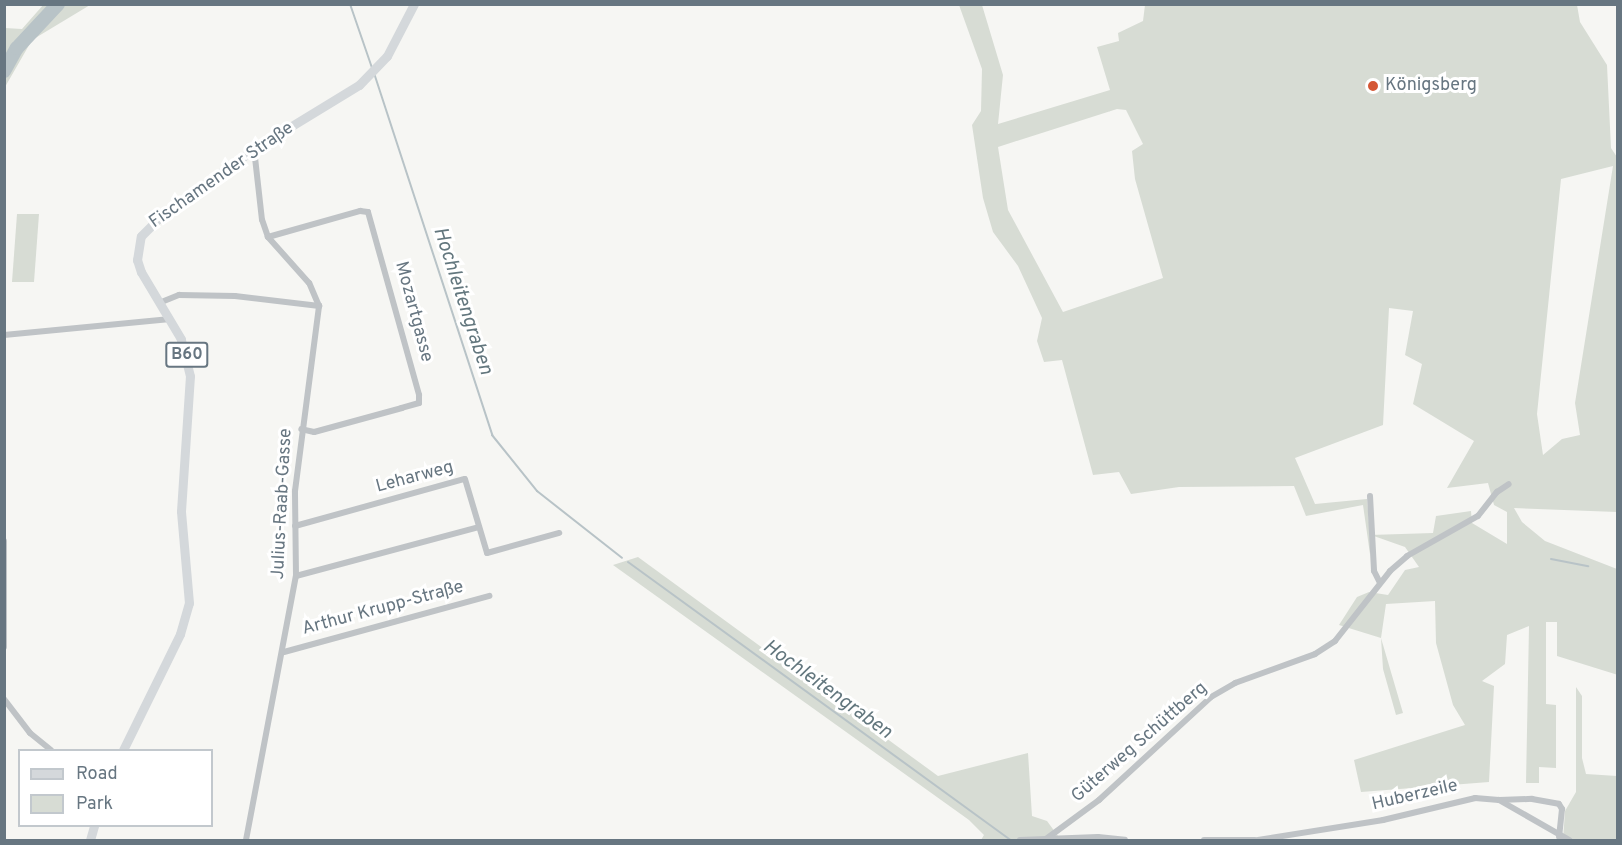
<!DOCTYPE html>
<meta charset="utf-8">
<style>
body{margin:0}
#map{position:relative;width:1622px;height:845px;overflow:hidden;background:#f6f6f3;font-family:Overpass,sans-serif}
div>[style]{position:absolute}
.green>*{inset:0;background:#d7dcd4}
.stream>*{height:2px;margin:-1px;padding:0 1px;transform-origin:1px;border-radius:1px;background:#b8c3c7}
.river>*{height:14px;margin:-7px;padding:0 7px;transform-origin:7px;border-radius:7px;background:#b8c3c7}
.minor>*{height:6px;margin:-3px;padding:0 3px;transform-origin:3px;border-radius:3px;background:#bfc3c6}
.primary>*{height:9px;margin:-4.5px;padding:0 4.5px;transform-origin:4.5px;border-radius:4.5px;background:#d4d8db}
.dots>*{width:16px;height:16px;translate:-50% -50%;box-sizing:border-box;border:3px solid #fff;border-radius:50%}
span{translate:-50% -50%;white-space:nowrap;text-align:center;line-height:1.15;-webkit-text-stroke:6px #fff;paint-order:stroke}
.shield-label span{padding:2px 4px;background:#fff;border:2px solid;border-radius:4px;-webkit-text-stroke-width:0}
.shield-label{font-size:16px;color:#677681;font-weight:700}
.poi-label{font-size:18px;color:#677681}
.left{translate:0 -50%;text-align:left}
.street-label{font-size:18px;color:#677681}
.water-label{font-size:20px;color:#63777e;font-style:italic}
.frame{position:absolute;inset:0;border:6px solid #677681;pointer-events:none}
.legend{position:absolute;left:18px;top:749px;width:195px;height:78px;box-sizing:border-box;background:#fff;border:2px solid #c2c8cd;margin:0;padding:8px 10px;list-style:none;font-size:18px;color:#677681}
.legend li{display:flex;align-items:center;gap:12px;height:30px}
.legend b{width:30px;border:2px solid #c2c8cd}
</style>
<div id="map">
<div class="green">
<i style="clip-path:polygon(44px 4px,90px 5px,32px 40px,5px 87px,5px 28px,22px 29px)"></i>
<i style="clip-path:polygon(evenodd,959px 5px,982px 5px,1003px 75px,998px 124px,1110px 90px,1097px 47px,1119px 41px,1118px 33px,1143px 21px,1145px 5px,1577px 5px,1580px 22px,1607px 65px,1611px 148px,1617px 157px,1617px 512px,1514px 508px,1522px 522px,1545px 541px,1617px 569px,1618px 675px,1557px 656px,1557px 622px,1546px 622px,1546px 704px,1556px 705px,1556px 768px,1539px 767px,1539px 783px,1526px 783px,1529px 626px,1507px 635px,1505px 664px,1482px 681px,1494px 686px,1489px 782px,1361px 792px,1354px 760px,1465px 725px,1453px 705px,1436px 643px,1435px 601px,1386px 604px,1381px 638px,1403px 713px,1396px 715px,1383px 669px,1381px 638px,1339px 625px,1357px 597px,1369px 592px,1388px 595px,1405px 570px,1419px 567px,1405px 547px,1371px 535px,1370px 554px,1363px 505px,1306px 516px,1294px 486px,1179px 487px,1131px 494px,1119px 472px,1093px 475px,1062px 360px,1044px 362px,1037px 341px,1042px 318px,1018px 266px,993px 232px,983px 198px,972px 125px,981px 111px,982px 69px,959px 5px,1117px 109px,1126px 110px,1143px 144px,1132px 151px,1135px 179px,1163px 278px,1063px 312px,1008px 210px,998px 147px,1117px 109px,959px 5px,1613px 166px,1575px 403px,1580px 435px,1562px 439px,1543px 455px,1537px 414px,1561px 179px,1613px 166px,959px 5px,1389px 308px,1413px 311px,1405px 355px,1422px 364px,1413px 404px,1474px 441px,1447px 488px,1488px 483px,1494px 505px,1507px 512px,1507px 544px,1472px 523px,1471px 511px,1436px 516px,1433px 533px,1370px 535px,1367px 499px,1315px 504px,1295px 458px,1383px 425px,1389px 308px)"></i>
<i style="clip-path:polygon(17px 214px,39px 214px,34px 282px,12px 282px)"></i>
<i style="clip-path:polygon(638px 557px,938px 776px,1028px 753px,1032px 816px,1047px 821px,1061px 840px,981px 840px,984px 835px,969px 820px,613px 565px)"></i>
<i style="clip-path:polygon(1576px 687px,1582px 696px,1582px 758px,1586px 774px,1617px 776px,1617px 840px,1563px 840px,1565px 811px,1576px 792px)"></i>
</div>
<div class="stream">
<i style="left:350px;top:4px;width:68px;rotate:71deg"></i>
<i style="left:374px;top:73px;width:381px;rotate:71.9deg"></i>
<i style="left:492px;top:435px;width:72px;rotate:51.2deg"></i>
<i style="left:537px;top:491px;width:108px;rotate:38.2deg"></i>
<i style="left:1551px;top:559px;width:38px;rotate:11deg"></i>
<i style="left:628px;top:562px;width:472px;rotate:36deg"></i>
</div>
<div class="river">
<i style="left:4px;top:71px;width:26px;rotate:-61deg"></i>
<i style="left:17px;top:48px;width:60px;rotate:-47deg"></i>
</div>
<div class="minor">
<i style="left:268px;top:237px;width:96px;rotate:-15.8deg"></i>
<i style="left:360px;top:211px;width:8px;rotate:7deg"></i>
<i style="left:368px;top:212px;width:190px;rotate:74.4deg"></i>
<i style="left:419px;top:395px;width:8px;rotate:90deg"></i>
<i style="left:419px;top:403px;width:18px;rotate:164deg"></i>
<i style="left:402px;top:408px;width:91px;rotate:164.7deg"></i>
<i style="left:314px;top:432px;width:13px;rotate:-167deg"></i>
<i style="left:159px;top:303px;width:22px;rotate:-22deg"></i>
<i style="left:179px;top:295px;width:56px;rotate:1deg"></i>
<i style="left:235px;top:296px;width:85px;rotate:6.8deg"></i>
<i style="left:4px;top:335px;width:167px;rotate:-5.5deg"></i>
<i style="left:1370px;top:496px;width:75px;rotate:86.9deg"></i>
<i style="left:1374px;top:571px;width:13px;rotate:63deg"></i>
<i style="left:295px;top:526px;width:176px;rotate:-15.5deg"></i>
<i style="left:465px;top:479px;width:77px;rotate:73.4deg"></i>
<i style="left:487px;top:553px;width:75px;rotate:-15.5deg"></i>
<i style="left:4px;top:541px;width:106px;rotate:90deg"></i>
<i style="left:296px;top:576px;width:189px;rotate:-15deg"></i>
<i style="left:284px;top:652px;width:213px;rotate:-15.3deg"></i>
<i style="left:4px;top:699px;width:43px;rotate:52.6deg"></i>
<i style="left:30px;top:733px;width:27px;rotate:39deg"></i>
<i style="left:1499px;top:800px;width:33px;rotate:-2deg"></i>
<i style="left:1532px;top:799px;width:27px;rotate:10deg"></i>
<i style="left:1559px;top:804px;width:6px;rotate:59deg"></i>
<i style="left:1562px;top:809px;width:28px;rotate:96deg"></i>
<i style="left:1046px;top:839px;width:66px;rotate:-36.3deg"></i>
<i style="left:1099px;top:800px;width:152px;rotate:-42.6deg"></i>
<i style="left:1211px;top:697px;width:28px;rotate:-30deg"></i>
<i style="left:1235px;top:683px;width:85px;rotate:-19.9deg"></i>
<i style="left:1315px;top:654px;width:24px;rotate:-33deg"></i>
<i style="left:1335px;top:641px;width:89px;rotate:-51.8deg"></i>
<i style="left:1390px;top:571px;width:23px;rotate:-41deg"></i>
<i style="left:1407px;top:556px;width:81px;rotate:-29.4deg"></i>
<i style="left:1478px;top:516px;width:31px;rotate:-52deg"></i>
<i style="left:1497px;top:492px;width:14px;rotate:-34deg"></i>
<i style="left:246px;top:840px;width:269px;rotate:-79.3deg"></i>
<i style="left:296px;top:576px;width:85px;rotate:-90.7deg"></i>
<i style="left:295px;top:491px;width:187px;rotate:-82.6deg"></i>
<i style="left:319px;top:306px;width:25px;rotate:-113deg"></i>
<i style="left:309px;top:283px;width:62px;rotate:-131.7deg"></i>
<i style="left:268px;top:237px;width:18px;rotate:-109deg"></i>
<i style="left:262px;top:220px;width:71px;rotate:-96.4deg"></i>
<i style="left:1020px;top:840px;width:78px;rotate:-2.2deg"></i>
<i style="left:1098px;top:837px;width:27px;rotate:6deg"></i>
<i style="left:1204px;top:840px;width:51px"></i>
<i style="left:1258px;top:840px;width:127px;rotate:-9.1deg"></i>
<i style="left:1383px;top:820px;width:95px;rotate:-13.4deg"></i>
<i style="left:1475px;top:798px;width:24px;rotate:5deg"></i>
<i style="left:1499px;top:800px;width:81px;rotate:29.7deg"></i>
</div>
<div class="primary">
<i style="left:123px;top:750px;width:129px;rotate:-63.8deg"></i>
<i style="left:180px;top:634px;width:32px;rotate:-74deg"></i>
<i style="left:189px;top:603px;width:92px;rotate:-95deg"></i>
<i style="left:181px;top:511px;width:135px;rotate:-86.2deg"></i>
<i style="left:190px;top:376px;width:38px;rotate:-104deg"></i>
<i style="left:181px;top:339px;width:78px;rotate:-120.8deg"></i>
<i style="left:141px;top:272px;width:13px;rotate:-108deg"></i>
<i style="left:137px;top:260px;width:24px;rotate:-81deg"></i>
<i style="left:141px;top:236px;width:31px;rotate:-45deg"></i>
<i style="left:163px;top:214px;width:112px;rotate:-35.5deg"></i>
<i style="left:254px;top:149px;width:123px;rotate:-31.4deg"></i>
<i style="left:359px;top:85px;width:40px;rotate:-46deg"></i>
<i style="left:387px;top:56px;width:59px;rotate:-62.6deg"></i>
<i style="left:90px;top:840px;width:15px;rotate:-74deg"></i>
</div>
<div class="dots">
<i style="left:1373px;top:86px;background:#d45634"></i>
</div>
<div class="shield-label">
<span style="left:187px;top:355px">B60</span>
</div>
<div class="poi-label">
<span class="left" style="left:1385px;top:86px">Königsberg</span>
</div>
<div class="street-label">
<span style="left:222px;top:176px;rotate:-35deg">Fischamender Straße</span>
<span style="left:413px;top:312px;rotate:75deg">Mozartgasse</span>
<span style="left:415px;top:478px;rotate:-15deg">Leharweg</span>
<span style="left:283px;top:504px;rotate:-87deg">Julius-Raab-Gasse</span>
<span style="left:383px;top:609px;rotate:-15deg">Arthur Krupp-Straße</span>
<span style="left:1140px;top:743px;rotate:-41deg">Güterweg Schüttberg</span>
<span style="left:1415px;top:796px;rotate:-13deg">Huberzeile</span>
</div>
<div class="water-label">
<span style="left:462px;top:301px;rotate:72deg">Hochleitengraben</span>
<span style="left:827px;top:690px;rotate:36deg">Hochleitengraben</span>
</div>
<div class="frame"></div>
<ul class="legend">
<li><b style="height:8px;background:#d4d8db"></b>Road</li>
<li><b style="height:16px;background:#d7dcd4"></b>Park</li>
</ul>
</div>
